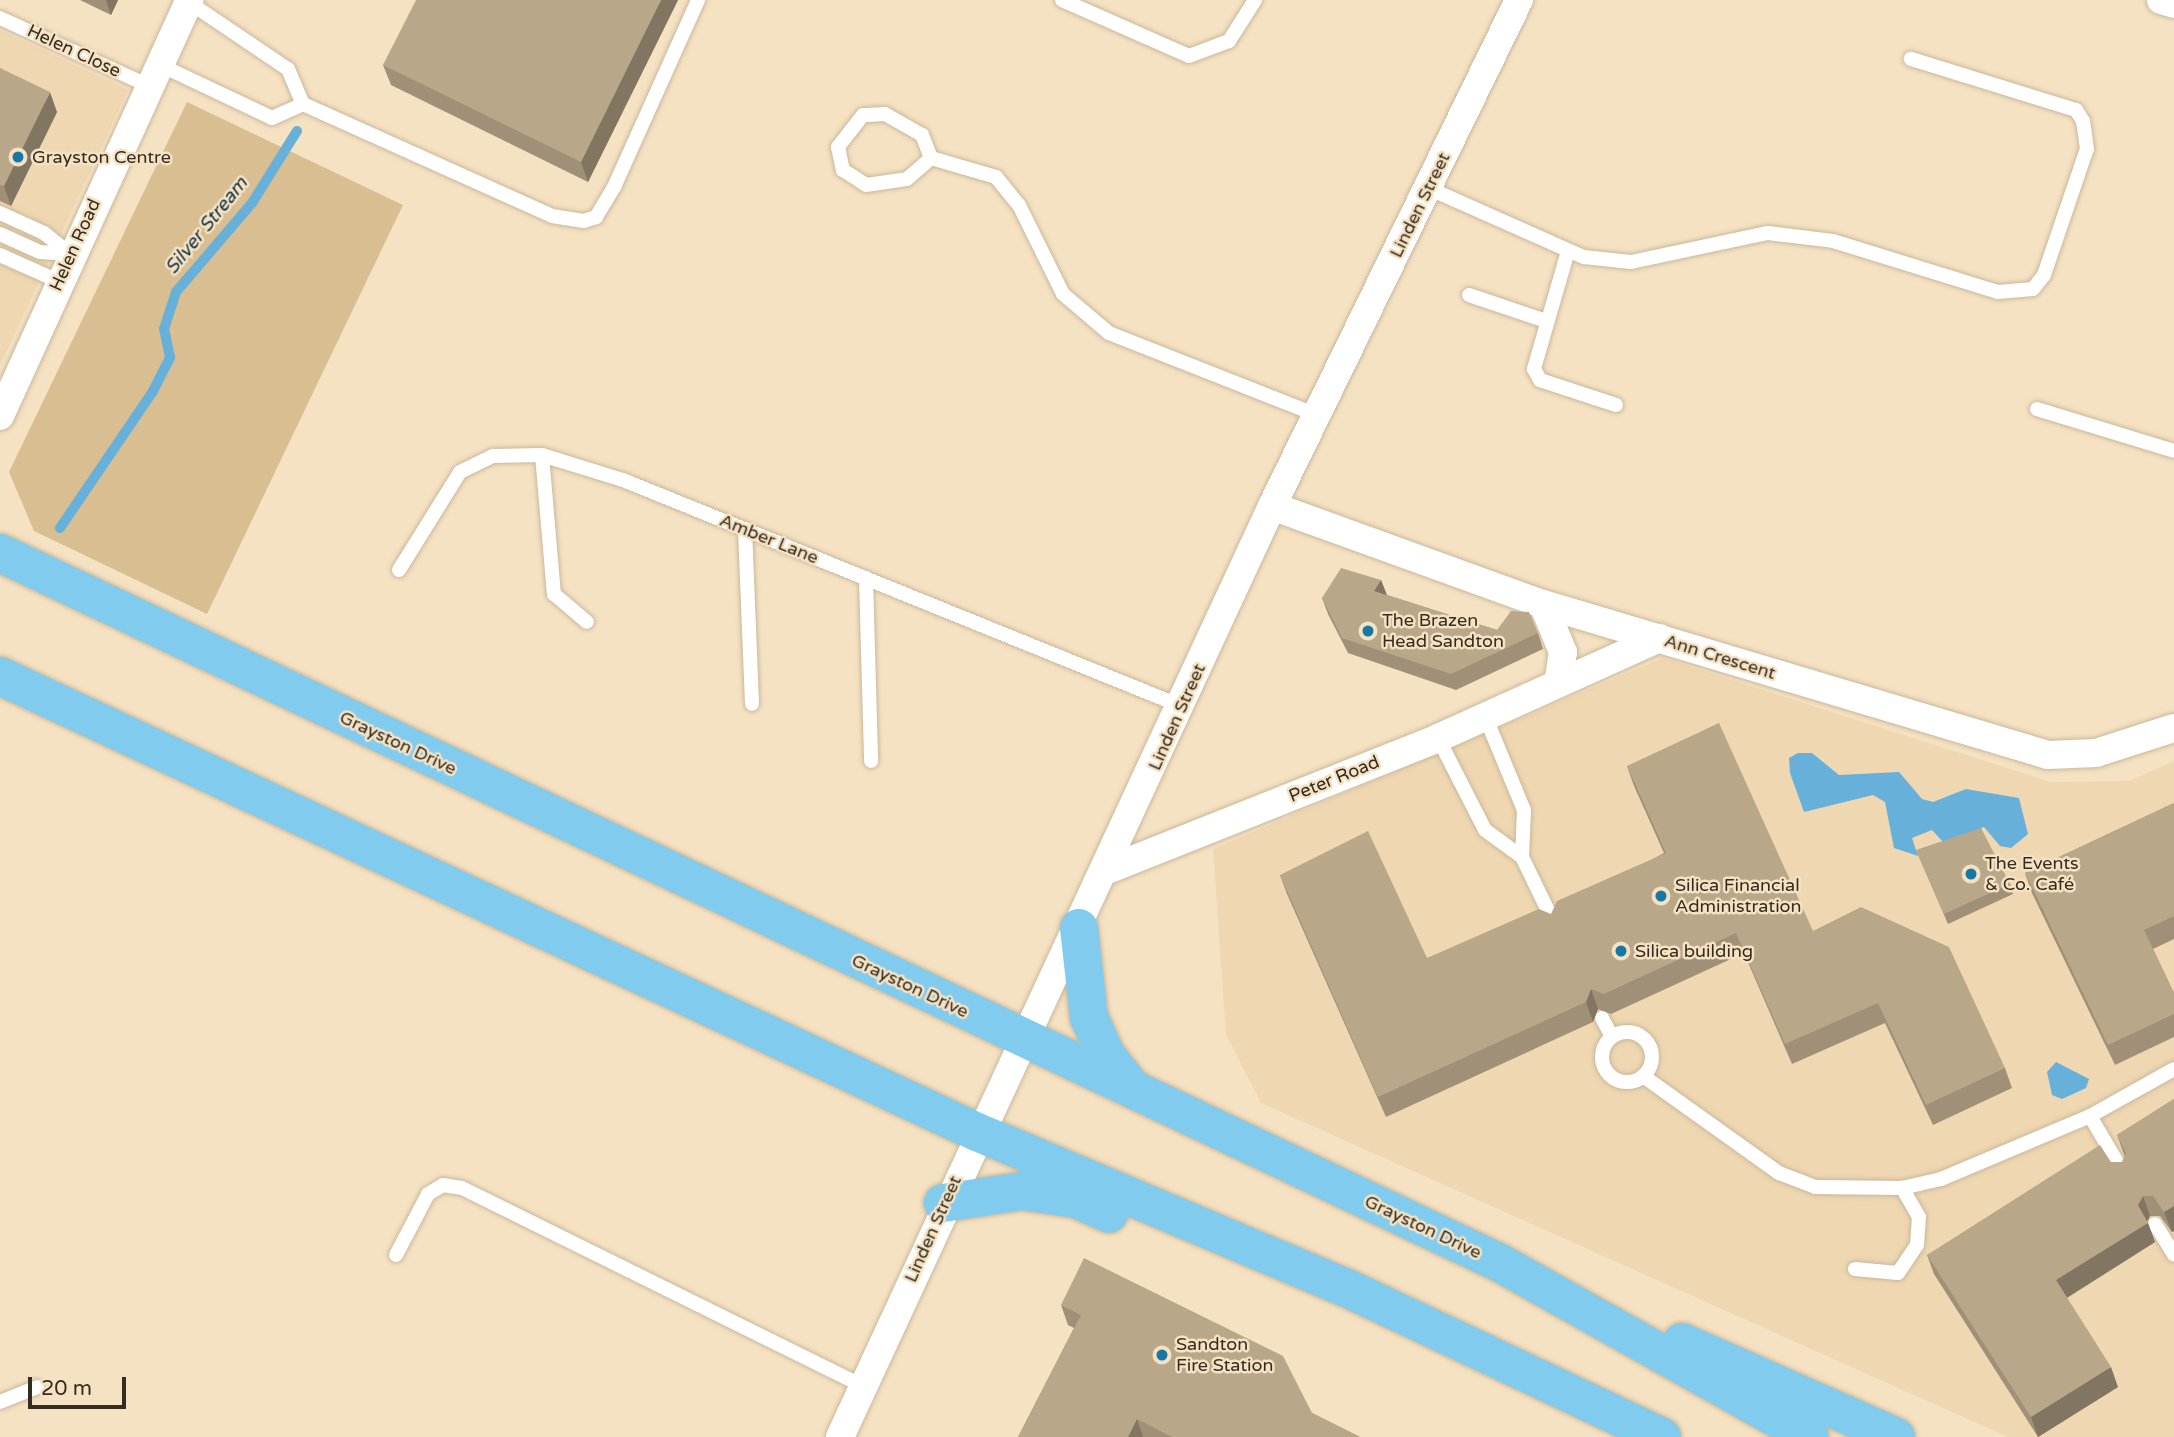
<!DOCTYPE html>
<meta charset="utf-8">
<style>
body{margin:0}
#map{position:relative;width:2174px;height:1437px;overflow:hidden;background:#f5e2c3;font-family:"Varela Round",sans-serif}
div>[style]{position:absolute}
.built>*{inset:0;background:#efd7b2}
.green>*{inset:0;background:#d9be92}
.water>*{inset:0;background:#67b0da}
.stream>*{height:10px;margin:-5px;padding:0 5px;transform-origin:5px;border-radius:5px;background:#67b0da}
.roads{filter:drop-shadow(0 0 2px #cbb89a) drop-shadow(0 0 2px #cbb89a)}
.service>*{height:14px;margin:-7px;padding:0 7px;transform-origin:7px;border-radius:7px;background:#fff}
.service>.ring{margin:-7px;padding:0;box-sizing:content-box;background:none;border:14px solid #fff;border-radius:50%}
.minor>*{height:28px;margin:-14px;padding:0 14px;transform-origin:14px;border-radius:14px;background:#fff}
.primary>*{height:38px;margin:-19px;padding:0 19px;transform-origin:19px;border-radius:19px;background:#81cbee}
.wall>*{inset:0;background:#9f9077}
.shaded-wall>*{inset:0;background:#827561}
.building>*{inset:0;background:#b9a78a}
.dots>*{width:19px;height:19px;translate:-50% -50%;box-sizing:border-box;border:4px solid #f5e2c3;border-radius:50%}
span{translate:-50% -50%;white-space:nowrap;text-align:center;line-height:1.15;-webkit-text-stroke:5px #f5e2c3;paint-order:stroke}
.street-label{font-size:18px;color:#342c20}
.poi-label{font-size:18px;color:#342c20}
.left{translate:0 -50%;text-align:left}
.water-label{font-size:19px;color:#133446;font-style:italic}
.scale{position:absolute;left:28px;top:1377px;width:98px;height:32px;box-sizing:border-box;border:4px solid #342c20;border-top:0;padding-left:9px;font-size:21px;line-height:24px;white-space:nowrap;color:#342c20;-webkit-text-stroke:5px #f5e2c3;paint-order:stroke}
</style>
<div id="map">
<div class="built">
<i style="clip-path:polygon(0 30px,128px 90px,0 366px)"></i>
<i style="clip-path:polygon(1663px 658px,2051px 782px,2129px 781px,2174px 761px,2174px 1437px,2008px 1437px,1261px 1103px,1226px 1034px,1213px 849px)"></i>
</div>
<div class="green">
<i style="clip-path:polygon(187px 102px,403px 205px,207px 614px,34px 531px,9px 472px)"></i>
</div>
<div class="water">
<i style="clip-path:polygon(1798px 753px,1812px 753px,1839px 775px,1899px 772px,1922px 799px,1933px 802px,1966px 789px,2019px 798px,2028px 834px,2011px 848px,2000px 846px,1984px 827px,1945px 844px,1932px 830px,1912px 838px,1918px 856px,1894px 848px,1885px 802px,1873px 795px,1804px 812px,1790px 773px,1789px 758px)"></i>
<i style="clip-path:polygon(2056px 1062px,2089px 1079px,2086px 1088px,2062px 1099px,2052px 1095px,2047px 1072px)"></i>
</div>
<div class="stream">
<i style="left:60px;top:528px;width:166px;rotate:-55.8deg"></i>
<i style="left:153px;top:391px;width:38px;rotate:-63deg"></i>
<i style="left:170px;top:357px;width:29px;rotate:-102deg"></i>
<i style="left:164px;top:329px;width:39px;rotate:-72deg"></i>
<i style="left:176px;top:292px;width:117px;rotate:-49.5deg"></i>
<i style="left:252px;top:203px;width:85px;rotate:-58deg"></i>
</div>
<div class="roads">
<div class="service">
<i style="left:1062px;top:0;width:139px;rotate:23.8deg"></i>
<i style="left:1189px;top:56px;width:43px;rotate:-20.6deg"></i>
<i style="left:1229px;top:41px;width:49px;rotate:-57.6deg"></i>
<i style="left:187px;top:1px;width:122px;rotate:34deg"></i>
<i style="left:288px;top:69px;width:38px;rotate:67deg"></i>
<i style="left:303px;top:104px;width:273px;rotate:24.2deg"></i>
<i style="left:552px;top:216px;width:32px;rotate:9deg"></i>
<i style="left:584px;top:221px;width:13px;rotate:-18deg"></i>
<i style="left:596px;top:217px;width:37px;rotate:-59deg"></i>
<i style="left:615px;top:185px;width:203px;rotate:-65.8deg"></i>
<i style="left:0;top:18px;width:162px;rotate:24.5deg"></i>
<i style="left:158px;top:64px;width:126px;rotate:25.3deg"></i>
<i style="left:272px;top:118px;width:34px;rotate:-24deg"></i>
<i style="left:931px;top:158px;width:25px;rotate:-111deg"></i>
<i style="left:922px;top:135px;width:43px;rotate:-150.4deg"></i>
<i style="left:885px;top:114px;width:22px;rotate:177deg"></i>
<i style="left:863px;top:115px;width:41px;rotate:128deg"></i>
<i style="left:838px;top:147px;width:24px;rotate:78deg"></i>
<i style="left:843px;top:170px;width:27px;rotate:33deg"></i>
<i style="left:866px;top:185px;width:41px;rotate:-8.3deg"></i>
<i style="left:907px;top:179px;width:32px;rotate:-41deg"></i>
<i style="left:931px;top:158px;width:68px;rotate:16.3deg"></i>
<i style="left:996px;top:177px;width:36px;rotate:51deg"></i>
<i style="left:1019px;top:205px;width:99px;rotate:63.7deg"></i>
<i style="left:1063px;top:294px;width:60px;rotate:40.3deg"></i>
<i style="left:1109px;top:333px;width:224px;rotate:21.5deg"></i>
<i style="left:1428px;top:188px;width:171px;rotate:23.9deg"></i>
<i style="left:1584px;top:257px;width:47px;rotate:6.1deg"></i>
<i style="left:1631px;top:262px;width:140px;rotate:-12deg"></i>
<i style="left:1768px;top:233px;width:65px;rotate:7deg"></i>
<i style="left:1833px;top:241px;width:173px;rotate:17.2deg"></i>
<i style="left:1998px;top:292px;width:35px;rotate:-5deg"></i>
<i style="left:2033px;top:289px;width:18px;rotate:-52deg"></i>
<i style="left:2044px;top:275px;width:133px;rotate:-71.2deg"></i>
<i style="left:2087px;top:149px;width:28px;rotate:-98deg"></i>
<i style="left:2083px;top:121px;width:13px;rotate:-122deg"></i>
<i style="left:2076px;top:110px;width:173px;rotate:-162.8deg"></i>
<i style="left:0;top:213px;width:48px;rotate:24.4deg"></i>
<i style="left:44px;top:233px;width:33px;rotate:39deg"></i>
<i style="left:0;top:234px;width:44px;rotate:24.2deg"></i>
<i style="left:40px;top:252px;width:30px;rotate:4deg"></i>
<i style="left:1568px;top:251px;width:123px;rotate:106.1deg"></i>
<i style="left:1534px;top:369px;width:13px;rotate:61deg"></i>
<i style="left:1540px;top:380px;width:80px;rotate:18.2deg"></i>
<i style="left:0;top:255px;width:64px;rotate:24.1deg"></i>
<i style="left:1469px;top:295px;width:81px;rotate:18.7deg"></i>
<i style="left:2037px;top:409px;width:143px;rotate:17deg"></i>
<i style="left:542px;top:455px;width:140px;rotate:85.1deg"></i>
<i style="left:554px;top:594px;width:43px;rotate:40.3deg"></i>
<i style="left:745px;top:529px;width:175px;rotate:87.7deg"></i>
<i style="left:399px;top:570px;width:115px;rotate:-58.1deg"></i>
<i style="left:460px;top:472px;width:37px;rotate:-26deg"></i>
<i style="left:493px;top:456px;width:49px;rotate:-1.2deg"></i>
<i style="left:542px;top:455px;width:85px;rotate:17.2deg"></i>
<i style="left:623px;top:480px;width:602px;rotate:22.05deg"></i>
<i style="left:866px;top:578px;width:183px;rotate:88.4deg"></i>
<i style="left:1485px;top:716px;width:102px;rotate:67.5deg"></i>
<i style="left:1524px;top:810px;width:47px;rotate:92.4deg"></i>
<i style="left:1522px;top:857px;width:76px;rotate:64.1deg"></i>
<i style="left:1438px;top:738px;width:103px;rotate:62.9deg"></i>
<i style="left:1485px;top:830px;width:46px;rotate:36.1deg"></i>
<i style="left:1602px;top:1018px;width:21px;rotate:62deg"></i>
<i class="ring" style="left:1602px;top:1032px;width:36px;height:36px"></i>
<i style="left:1643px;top:1076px;width:167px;rotate:35.5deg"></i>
<i style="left:1779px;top:1173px;width:39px;rotate:21deg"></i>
<i style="left:1815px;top:1187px;width:87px;rotate:0.7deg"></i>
<i style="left:1902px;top:1188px;width:40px;rotate:-13deg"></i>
<i style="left:1941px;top:1179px;width:162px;rotate:-22.9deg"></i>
<i style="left:2090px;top:1116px;width:96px;rotate:-29.2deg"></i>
<i style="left:2090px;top:1116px;width:67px;rotate:59.6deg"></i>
<i style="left:2155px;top:1224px;width:36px;rotate:58deg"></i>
<i style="left:396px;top:1255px;width:69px;rotate:-62.3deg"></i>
<i style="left:428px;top:1194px;width:17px;rotate:-31deg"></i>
<i style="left:443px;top:1185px;width:19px;rotate:9deg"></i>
<i style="left:462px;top:1188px;width:447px;rotate:26.3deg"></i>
<i style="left:1855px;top:1269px;width:43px;rotate:5.3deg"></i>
<i style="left:1898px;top:1273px;width:34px;rotate:-56deg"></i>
<i style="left:1917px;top:1245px;width:28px;rotate:-86deg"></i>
<i style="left:1919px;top:1217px;width:34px;rotate:-120deg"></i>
<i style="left:0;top:1402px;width:40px;rotate:-22deg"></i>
</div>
<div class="minor">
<i style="left:2161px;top:0;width:14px;rotate:17deg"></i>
<i style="left:0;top:416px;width:457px;rotate:-65.5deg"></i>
<i style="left:1272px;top:506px;width:288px;rotate:19.9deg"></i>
<i style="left:1543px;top:604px;width:527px;rotate:16.65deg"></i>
<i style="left:2048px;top:755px;width:48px;rotate:-2.4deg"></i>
<i style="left:2096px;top:753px;width:82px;rotate:-17.8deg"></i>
<i style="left:1543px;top:604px;width:52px;rotate:67.4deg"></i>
<i style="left:1563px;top:652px;width:30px;rotate:99deg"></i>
<i style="left:1107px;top:870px;width:356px;rotate:-21.7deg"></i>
<i style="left:1438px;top:738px;width:243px;rotate:-24.3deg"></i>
<i style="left:840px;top:1437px;width:1026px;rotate:-65.11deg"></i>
<i style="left:1272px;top:506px;width:563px;rotate:-63.98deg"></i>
</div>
<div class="primary">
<i style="left:0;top:553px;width:1660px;rotate:25.33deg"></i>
<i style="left:1500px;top:1263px;width:355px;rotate:29.3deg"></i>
<i style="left:0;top:676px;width:1078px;rotate:25.02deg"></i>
<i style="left:977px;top:1132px;width:406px;rotate:22.9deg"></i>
<i style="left:1351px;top:1290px;width:344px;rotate:25.3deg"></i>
<i style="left:1079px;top:928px;width:90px;rotate:83.6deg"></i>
<i style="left:1089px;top:1017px;width:42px;rotate:65.9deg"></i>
<i style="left:1106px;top:1055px;width:42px;rotate:51.8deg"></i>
<i style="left:943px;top:1203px;width:80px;rotate:-8.6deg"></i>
<i style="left:1022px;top:1191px;width:55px;rotate:8.4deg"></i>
<i style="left:1076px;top:1199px;width:36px;rotate:24deg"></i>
<i style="left:1682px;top:1342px;width:234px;rotate:23.9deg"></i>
</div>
</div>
<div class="wall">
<i style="clip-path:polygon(80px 0,118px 0,111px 15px)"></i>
<i style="clip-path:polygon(678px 0,588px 182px,391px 85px,383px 65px)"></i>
<i style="clip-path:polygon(0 68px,57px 112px,11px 206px,0 201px)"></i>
<i style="clip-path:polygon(1381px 580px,1387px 595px,1497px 630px,1538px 633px,1543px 649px,1456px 690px,1348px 653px,1328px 614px,1322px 598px)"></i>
<i style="clip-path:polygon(1627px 766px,1813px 931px,2005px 1068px,2012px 1088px,1933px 1125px,1885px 1023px,1792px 1064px,1744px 953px,1611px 1014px,1598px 1009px,1593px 1022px,1386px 1117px,1287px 894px,1280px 875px,1427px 958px,1551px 914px,1664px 853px,1634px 786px)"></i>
<i style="clip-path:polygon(2174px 803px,2174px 939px,2153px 949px,2174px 993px,2174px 1037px,2115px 1065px,2032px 893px,2025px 873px)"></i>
<i style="clip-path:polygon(1916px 850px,2010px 884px,2013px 894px,1948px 924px)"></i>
<i style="clip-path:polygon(2174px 1099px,2174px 1231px,2172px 1232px,2160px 1216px,2150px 1216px,2147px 1221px,2155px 1242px,2067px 1298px,2118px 1387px,2038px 1437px,1934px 1274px,1927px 1255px,2111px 1162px,2122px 1162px,2125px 1157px,2117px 1135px)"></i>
<i style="clip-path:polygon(1061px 1305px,1312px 1413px,1360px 1437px,1018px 1437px,1074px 1328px,1068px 1325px)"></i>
</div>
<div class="shaded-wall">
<i style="clip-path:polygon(106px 0,118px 0,111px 15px)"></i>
<i style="clip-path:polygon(661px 0,678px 0,588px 182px,581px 162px)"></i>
<i style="clip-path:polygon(50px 92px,57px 112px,11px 206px,4px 186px)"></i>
<i style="clip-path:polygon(1381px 580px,1387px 596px,1374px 591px)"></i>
<i style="clip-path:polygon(1591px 989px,1598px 1009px,1593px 1022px,1586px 1002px)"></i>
<i style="clip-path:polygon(2143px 1196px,2150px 1216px,2146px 1224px,2148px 1223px,2155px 1242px,2063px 1300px,2056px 1280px,2138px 1205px)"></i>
<i style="clip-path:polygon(2174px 1206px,2174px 1231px,2172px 1232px,2164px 1212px)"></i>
<i style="clip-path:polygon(2111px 1367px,2118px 1387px,2038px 1437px,2031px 1417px)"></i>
<i style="clip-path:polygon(1137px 1419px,1143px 1437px,1128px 1437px)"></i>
</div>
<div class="building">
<i style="clip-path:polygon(416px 0,661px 0,581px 162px,383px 65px)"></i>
<i style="clip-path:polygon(0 68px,50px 92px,4px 186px,0 185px)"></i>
<i style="clip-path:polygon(1341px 568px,1381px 580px,1374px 591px,1497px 630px,1511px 611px,1529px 612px,1538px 633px,1451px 674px,1342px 638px,1322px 598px)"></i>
<i style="clip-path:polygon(1719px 723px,1813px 931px,1861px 907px,1949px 947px,2005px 1068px,1926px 1105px,1878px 1003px,1785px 1044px,1736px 933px,1604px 994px,1591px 989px,1586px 1002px,1378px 1097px,1280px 875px,1368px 831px,1427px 958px,1539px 909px,1551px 914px,1557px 901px,1666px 853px,1627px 766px)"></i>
<i style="clip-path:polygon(2174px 803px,2174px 916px,2144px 930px,2174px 993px,2174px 1014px,2108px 1045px,2025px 873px)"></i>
<i style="clip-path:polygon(1981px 828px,2010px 884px,1944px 914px,1916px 850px)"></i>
<i style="clip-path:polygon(2174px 1099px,2174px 1206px,2164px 1212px,2153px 1196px,2143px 1196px,2138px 1205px,2148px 1223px,2056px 1280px,2111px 1367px,2031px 1417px,1927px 1255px,2100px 1145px,2111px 1162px,2122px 1162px,2126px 1153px,2117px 1135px)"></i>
<i style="clip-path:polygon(1084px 1258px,1283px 1356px,1312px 1413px,1360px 1437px,1172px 1437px,1137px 1419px,1128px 1437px,1018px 1437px,1081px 1315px,1061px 1305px)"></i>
</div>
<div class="dots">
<i style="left:18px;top:157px;background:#1878a5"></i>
<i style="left:1368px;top:631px;background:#1878a5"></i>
<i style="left:1971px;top:874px;background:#1878a5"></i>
<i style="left:1661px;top:896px;background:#1878a5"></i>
<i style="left:1621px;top:951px;background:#1878a5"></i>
<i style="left:1162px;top:1355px;background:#1878a5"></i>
</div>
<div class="street-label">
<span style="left:74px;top:51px;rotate:25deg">Helen Close</span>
<span style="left:1420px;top:205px;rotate:-64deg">Linden Street</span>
<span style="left:75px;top:245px;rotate:-66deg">Helen Road</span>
<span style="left:769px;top:539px;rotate:22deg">Amber Lane</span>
<span style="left:1720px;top:657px;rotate:17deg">Ann Crescent</span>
<span style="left:1177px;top:717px;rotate:-66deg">Linden Street</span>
<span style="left:398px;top:743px;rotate:25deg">Grayston Drive</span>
<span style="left:1334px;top:779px;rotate:-22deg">Peter Road</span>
<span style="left:910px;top:986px;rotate:25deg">Grayston Drive</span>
<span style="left:1423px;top:1227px;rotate:25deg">Grayston Drive</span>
<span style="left:933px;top:1229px;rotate:-66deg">Linden Street</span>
</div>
<div class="poi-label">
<span class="left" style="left:32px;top:157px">Grayston Centre</span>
<span class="left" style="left:1382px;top:631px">The Brazen<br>Head Sandton</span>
<span class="left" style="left:1985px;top:874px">The Events<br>&amp; Co. Café</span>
<span class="left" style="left:1675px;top:896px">Silica Financial<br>Administration</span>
<span class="left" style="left:1635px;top:951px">Silica building</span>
<span class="left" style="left:1176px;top:1355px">Sandton<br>Fire Station</span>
</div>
<div class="water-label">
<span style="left:207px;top:226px;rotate:-51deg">Silver Stream</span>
</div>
<div class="scale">20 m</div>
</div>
